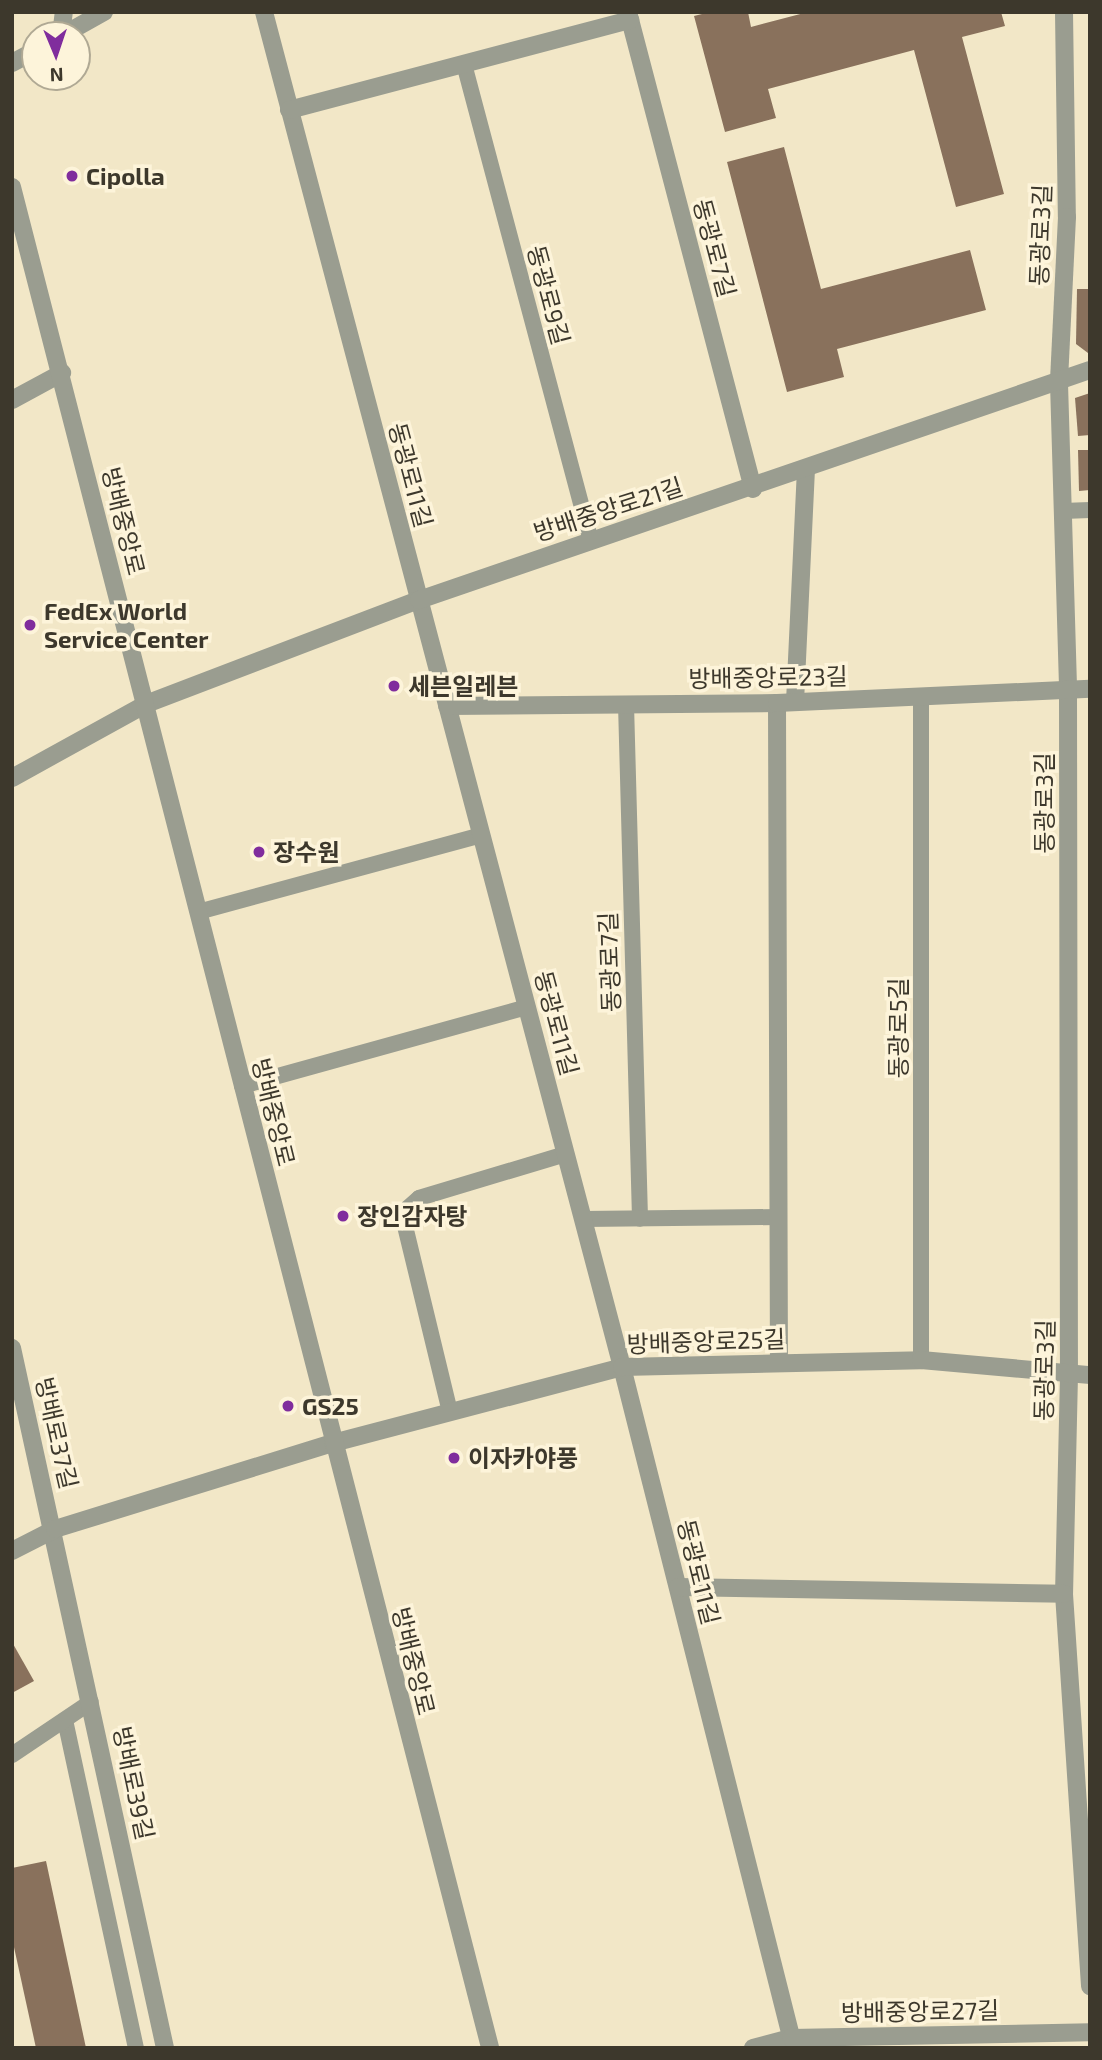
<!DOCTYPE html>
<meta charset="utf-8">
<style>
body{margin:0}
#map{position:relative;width:1102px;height:2060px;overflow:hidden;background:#f2e7c7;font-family:"Exo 2","Noto Sans KR",sans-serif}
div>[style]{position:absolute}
.building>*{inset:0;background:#89715c}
.service>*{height:16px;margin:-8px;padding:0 8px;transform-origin:8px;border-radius:8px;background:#9a9d90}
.minor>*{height:18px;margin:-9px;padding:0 9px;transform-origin:9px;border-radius:9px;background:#9a9d90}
.tertiary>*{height:18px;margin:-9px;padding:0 9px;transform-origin:9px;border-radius:9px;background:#9a9d90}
.dots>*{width:19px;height:19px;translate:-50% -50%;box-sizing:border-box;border:4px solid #fdf4da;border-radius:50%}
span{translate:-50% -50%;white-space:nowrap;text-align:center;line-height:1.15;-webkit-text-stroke:7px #fdf4da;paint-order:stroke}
.poi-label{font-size:24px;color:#3d382c;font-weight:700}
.left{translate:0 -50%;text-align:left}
.street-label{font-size:24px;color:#3d382c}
.frame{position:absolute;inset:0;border:14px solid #3d382c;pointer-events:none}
.north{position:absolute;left:21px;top:21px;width:70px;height:70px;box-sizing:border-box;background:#fdf4da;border:2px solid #b0a994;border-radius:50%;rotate:178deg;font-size:19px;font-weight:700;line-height:28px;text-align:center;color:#3d382c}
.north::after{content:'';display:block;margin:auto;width:24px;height:32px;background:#802d9d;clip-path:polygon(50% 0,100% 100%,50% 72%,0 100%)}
</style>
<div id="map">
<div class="building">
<i style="clip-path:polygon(710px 12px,748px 12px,751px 27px,808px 12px,1001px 12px,1005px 26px,962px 37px,1004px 194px,956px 207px,914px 50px,768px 89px,776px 118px,725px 132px,694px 16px)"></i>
<i style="clip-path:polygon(784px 147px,821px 289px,970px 250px,986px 310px,837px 349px,844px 377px,787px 392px,727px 162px)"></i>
<i style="clip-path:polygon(1077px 289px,1090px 289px,1088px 353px,1076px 344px)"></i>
<i style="clip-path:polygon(1090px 393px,1090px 435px,1078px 436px,1075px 398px)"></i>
<i style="clip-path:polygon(1078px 450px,1090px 450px,1090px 490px,1079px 491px)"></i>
<i style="clip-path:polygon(12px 1642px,34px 1681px,12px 1693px)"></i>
<i style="clip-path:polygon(46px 1861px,86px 2048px,36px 2048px,12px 1938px,12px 1868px)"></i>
</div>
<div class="service">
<i style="left:464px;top:64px;width:489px;rotate:75.1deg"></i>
<i style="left:1063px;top:511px;width:27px;rotate:-2deg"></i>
<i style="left:921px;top:696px;width:664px;rotate:90deg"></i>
<i style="left:626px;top:704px;width:515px;rotate:88.44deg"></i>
<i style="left:198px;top:912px;width:293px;rotate:-15.2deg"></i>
<i style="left:242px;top:1086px;width:296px;rotate:-15.5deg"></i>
<i style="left:583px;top:1219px;width:196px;rotate:-0.6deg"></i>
<i style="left:450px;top:1412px;width:205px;rotate:-103.6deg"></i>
<i style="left:402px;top:1213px;width:23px;rotate:-41deg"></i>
<i style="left:419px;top:1198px;width:153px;rotate:-16.7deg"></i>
<i style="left:65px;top:1720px;width:336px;rotate:77.8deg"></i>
<i style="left:12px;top:1755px;width:95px;rotate:-33.9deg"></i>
</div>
<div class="minor">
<i style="left:264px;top:12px;width:1401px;rotate:75.2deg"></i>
<i style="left:622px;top:1367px;width:702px;rotate:75.83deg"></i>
<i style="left:628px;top:12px;width:493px;rotate:75.3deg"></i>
<i style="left:1064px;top:12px;width:205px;rotate:89.2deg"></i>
<i style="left:1067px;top:217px;width:166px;rotate:92.8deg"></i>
<i style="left:1059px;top:383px;width:306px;rotate:88.3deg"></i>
<i style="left:1068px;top:689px;width:686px;rotate:89.92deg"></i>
<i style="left:1069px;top:1375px;width:219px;rotate:91.3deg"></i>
<i style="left:1064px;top:1594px;width:393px;rotate:86.2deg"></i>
<i style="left:61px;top:35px;width:23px;rotate:-83deg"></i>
<i style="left:289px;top:110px;width:353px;rotate:-14.8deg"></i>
<i style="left:12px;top:400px;width:57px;rotate:-28.4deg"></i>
<i style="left:795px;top:702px;width:231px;rotate:-87.3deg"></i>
<i style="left:777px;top:703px;width:660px;rotate:89.83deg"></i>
<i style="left:447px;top:706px;width:330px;rotate:-0.5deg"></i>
<i style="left:777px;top:703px;width:313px;rotate:-2.6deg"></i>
<i style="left:12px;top:778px;width:153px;rotate:-28.9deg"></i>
<i style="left:146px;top:704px;width:292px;rotate:-20.9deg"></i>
<i style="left:419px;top:600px;width:709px;rotate:-18.92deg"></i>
<i style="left:12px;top:1348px;width:717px;rotate:77.67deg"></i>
<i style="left:12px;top:1551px;width:48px;rotate:-27.1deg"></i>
<i style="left:55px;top:1529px;width:291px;rotate:-17.2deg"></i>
<i style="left:333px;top:1443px;width:299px;rotate:-14.7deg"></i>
<i style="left:622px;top:1367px;width:299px;rotate:-1.3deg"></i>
<i style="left:921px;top:1360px;width:170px;rotate:5.1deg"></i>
<i style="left:678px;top:1587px;width:386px;rotate:1deg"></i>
<i style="left:753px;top:2048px;width:39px;rotate:-15deg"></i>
<i style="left:791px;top:2038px;width:299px;rotate:-1.1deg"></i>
</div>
<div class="tertiary">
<i style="left:63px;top:35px;width:47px;rotate:-29.3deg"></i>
<i style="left:12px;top:63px;width:26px;rotate:-28deg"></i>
<i style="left:12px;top:187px;width:1921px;rotate:75.59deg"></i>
</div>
<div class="dots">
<i style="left:72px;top:176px;background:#802d9d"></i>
<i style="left:30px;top:625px;background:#802d9d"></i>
<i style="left:394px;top:686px;background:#802d9d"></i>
<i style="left:259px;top:852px;background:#802d9d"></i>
<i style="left:343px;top:1216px;background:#802d9d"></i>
<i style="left:288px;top:1406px;background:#802d9d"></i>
<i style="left:454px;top:1458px;background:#802d9d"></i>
</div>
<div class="poi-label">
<span class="left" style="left:86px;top:176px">Cipolla</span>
<span class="left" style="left:44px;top:625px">FedEx World<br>Service Center</span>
<span class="left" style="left:408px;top:686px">세븐일레븐</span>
<span class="left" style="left:273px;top:852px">장수원</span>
<span class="left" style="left:357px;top:1216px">장인감자탕</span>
<span class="left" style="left:302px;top:1406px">GS25</span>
<span class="left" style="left:468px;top:1458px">이자카야풍</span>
</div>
<div class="street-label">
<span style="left:1040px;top:235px;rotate:-88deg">동광로3길</span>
<span style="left:715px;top:248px;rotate:75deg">동광로7길</span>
<span style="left:549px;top:295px;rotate:75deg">동광로9길</span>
<span style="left:411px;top:475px;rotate:75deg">동광로11길</span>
<span style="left:608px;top:509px;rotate:-18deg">방배중앙로21길</span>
<span style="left:124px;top:521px;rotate:76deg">방배중앙로</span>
<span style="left:768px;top:677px;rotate:-1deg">방배중앙로23길</span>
<span style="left:1044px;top:803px;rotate:-90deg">동광로3길</span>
<span style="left:609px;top:962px;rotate:-92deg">동광로7길</span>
<span style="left:557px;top:1023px;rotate:75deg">동광로11길</span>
<span style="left:898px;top:1028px;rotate:-90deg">동광로5길</span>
<span style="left:274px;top:1112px;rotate:76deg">방배중앙로</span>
<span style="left:706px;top:1341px;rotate:-2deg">방배중앙로25길</span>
<span style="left:1044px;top:1370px;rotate:-89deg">동광로3길</span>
<span style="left:57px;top:1433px;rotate:77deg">방배로37길</span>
<span style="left:699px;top:1572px;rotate:76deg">동광로11길</span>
<span style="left:414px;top:1661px;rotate:76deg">방배중앙로</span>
<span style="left:134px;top:1783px;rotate:78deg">방배로39길</span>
<span style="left:920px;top:2011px;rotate:-1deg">방배중앙로27길</span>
</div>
<div class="frame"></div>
<div class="north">N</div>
</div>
